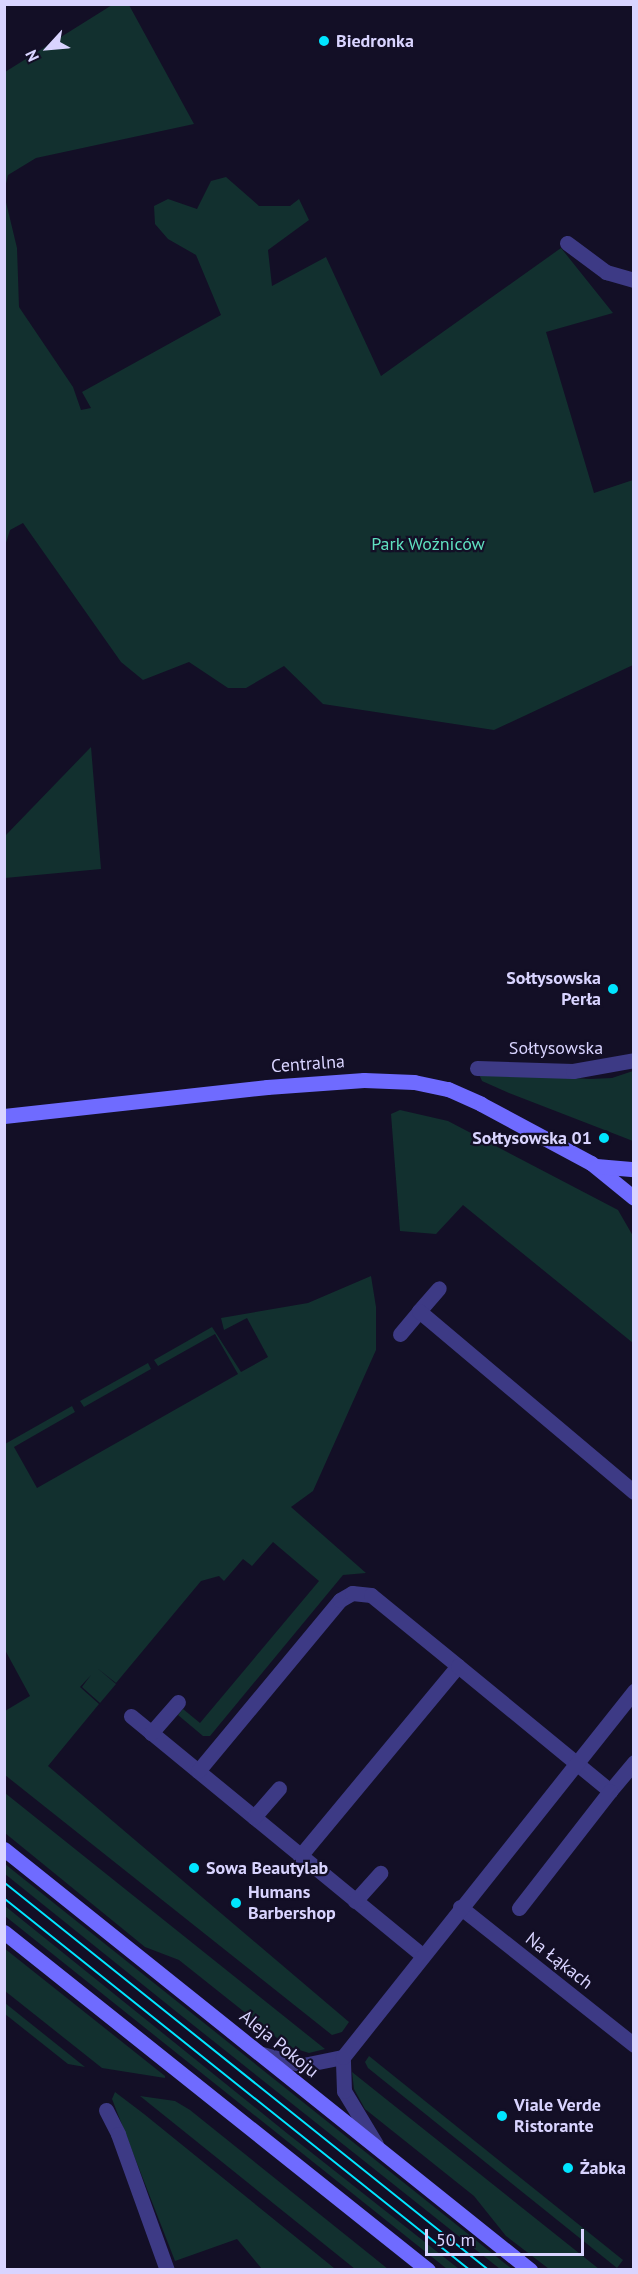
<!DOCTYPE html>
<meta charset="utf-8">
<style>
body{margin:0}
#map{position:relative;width:638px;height:2274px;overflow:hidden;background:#130f26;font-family:"PT Sans",sans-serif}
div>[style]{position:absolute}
.green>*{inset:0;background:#12302f}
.street>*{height:15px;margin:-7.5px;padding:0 7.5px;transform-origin:7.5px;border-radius:7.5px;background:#3d3a85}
.secondary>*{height:15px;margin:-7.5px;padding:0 7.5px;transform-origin:7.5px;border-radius:7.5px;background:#6f6bff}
.tram>*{height:1.5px;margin:-0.75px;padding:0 0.75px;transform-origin:0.75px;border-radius:0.75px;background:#00e5ff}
.dots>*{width:16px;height:16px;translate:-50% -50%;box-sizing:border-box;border:3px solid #130f26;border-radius:50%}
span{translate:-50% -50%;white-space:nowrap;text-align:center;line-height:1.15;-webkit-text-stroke:4.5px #130f26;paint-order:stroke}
.poi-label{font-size:18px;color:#d9d4ff;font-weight:700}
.left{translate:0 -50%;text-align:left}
.right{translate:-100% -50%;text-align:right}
.park-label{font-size:18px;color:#5fe0c0}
.street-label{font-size:18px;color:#d9d4ff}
.frame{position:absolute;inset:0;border:6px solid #d9d4ff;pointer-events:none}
.north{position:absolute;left:18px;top:18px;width:60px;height:60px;-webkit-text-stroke:4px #130f26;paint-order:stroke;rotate:244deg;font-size:16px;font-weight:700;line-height:24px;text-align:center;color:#d9d4ff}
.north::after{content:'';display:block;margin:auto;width:21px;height:27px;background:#d9d4ff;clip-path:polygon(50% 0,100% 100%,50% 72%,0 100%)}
.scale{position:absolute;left:425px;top:2229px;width:159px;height:27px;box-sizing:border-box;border:3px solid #d9d4ff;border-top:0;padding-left:8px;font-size:18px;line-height:21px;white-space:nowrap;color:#d9d4ff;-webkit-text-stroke:4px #130f26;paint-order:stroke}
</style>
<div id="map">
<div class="green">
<i style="clip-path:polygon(112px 5px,129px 5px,194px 124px,36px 158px,8px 175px,5px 188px,5px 72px)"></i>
<i style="clip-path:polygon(226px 177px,259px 206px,290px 206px,299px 199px,309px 220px,268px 250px,272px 286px,326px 257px,381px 376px,561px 248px,613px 313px,546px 332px,594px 493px,633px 480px,633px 665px,494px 730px,323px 704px,284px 666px,246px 688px,228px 688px,189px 662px,143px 680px,121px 662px,23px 523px,10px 530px,5px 546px,5px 198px,17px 248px,19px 307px,73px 387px,81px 410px,91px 408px,82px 392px,221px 315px,196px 255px,168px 239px,155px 224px,154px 206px,168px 199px,197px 209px,211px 181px)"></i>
<i style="clip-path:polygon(91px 747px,101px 869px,5px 878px,5px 836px)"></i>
<i style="clip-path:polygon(633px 1071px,633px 1141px,509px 1093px,482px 1081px,478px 1072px,590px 1079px,612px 1078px)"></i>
<i style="clip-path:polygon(400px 1110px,448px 1121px,618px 1210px,633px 1236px,633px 1343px,463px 1205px,436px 1234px,400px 1231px,391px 1114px)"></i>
<i style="clip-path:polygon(371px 1276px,376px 1307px,376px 1350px,313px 1491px,291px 1507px,366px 1573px,343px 1575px,210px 1736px,203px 1736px,178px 1715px,183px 1709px,200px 1723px,319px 1581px,273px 1542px,252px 1566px,243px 1559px,224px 1581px,219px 1576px,201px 1581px,116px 1683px,97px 1668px,116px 1684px,100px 1703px,82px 1687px,91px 1675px,80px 1687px,99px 1704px,48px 1766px,349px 2022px,342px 2032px,332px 2035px,5px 1775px,5px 1711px,30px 1696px,5px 1650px,5px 1444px,72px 1406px,75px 1412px,14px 1447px,37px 1488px,238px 1374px,215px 1334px,158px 1366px,154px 1360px,212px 1327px,241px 1372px,268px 1357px,247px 1318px,224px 1330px,221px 1318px,308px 1303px)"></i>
<i style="clip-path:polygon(148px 1363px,151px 1369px,84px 1407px,80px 1401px)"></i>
<i style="clip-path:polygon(5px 1793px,325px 2049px,309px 2053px,287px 2046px,179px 1960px,145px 1947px,5px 1833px)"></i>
<i style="clip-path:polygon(4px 1864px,5px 1864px,512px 2269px,500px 2269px,178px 2013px,5px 1874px)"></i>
<i style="clip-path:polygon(5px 1906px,288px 2134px,459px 2269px,447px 2269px,5px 1916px)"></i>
<i style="clip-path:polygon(4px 1948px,165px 2076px,165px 2078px,102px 2068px,5px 1991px)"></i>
<i style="clip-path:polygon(4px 2003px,5px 2003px,85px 2067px,68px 2064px,5px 2014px)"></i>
<i style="clip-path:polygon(369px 2056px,623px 2260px,617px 2268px,368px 2068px,365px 2062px)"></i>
<i style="clip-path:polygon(352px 2072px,599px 2269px,549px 2269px,506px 2236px,474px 2196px,365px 2109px,354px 2089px)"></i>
<i style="clip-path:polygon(115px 2092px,144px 2114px,334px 2268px,262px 2269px,237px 2239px,175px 2261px,112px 2099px)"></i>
<i style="clip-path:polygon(140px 2096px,175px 2101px,190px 2110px,388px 2269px,355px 2269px)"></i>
</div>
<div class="street">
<i style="left:567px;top:243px;width:49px;rotate:36.6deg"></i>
<i style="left:606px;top:272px;width:29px;rotate:16deg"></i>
<i style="left:477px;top:1068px;width:96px;rotate:1.8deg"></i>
<i style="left:573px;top:1071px;width:62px;rotate:-10.2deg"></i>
<i style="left:419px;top:1311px;width:30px;rotate:-49deg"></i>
<i style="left:400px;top:1334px;width:30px;rotate:-50deg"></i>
<i style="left:419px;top:1311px;width:281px;rotate:40.1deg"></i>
<i style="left:131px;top:1716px;width:377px;rotate:39.4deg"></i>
<i style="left:151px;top:1733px;width:41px;rotate:-48.9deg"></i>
<i style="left:198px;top:1771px;width:222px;rotate:-50.3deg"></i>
<i style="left:340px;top:1600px;width:14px;rotate:-30deg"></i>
<i style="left:352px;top:1593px;width:19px;rotate:6deg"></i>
<i style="left:371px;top:1595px;width:112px;rotate:39.2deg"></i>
<i style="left:254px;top:1817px;width:38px;rotate:-49deg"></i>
<i style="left:300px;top:1856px;width:247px;rotate:-50.3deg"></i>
<i style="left:458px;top:1666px;width:197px;rotate:39.4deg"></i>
<i style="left:610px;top:1791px;width:38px;rotate:-50deg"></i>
<i style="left:355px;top:1901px;width:38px;rotate:-48deg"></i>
<i style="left:460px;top:1907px;width:222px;rotate:38.4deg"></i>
<i style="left:519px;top:1908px;width:148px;rotate:-52.1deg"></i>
<i style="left:262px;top:2054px;width:42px;rotate:15deg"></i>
<i style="left:303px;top:2065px;width:41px;rotate:-11.3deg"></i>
<i style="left:106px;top:2110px;width:27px;rotate:63deg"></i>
<i style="left:118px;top:2134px;width:145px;rotate:70.2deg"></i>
<i style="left:376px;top:2144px;width:62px;rotate:-121.1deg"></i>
<i style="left:344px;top:2091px;width:34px;rotate:-92deg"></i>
<i style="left:343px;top:2057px;width:468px;rotate:-51.5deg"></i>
</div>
<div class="secondary">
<i style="left:4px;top:1116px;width:265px;rotate:-6.3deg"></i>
<i style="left:267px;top:1087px;width:97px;rotate:-4.1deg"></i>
<i style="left:364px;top:1080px;width:50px;rotate:2.3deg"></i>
<i style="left:414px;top:1082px;width:35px;rotate:12deg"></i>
<i style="left:448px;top:1089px;width:36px;rotate:24deg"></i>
<i style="left:481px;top:1104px;width:125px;rotate:28.2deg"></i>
<i style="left:591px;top:1163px;width:55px;rotate:39.1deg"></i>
<i style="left:596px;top:1166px;width:38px;rotate:5deg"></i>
<i style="left:4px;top:1849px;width:674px;rotate:38.67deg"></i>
<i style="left:4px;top:1932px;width:542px;rotate:38.56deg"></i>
</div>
<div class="tram">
<i style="left:4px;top:1882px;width:621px;rotate:38.66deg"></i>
<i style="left:4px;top:1898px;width:596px;rotate:38.6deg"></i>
</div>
<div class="dots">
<i style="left:324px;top:41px;background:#00e5ff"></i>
<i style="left:613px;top:989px;background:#00e5ff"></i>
<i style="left:604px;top:1138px;background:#00e5ff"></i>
<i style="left:194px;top:1868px;background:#00e5ff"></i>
<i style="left:236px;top:1903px;background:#00e5ff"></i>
<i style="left:502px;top:2116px;background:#00e5ff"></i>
<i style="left:568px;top:2168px;background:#00e5ff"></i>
</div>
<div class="poi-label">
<span class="left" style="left:336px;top:41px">Biedronka</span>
<span class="right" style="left:601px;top:989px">Sołtysowska<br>Perła</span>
<span class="right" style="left:592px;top:1138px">Sołtysowska 01</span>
<span class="left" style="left:206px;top:1868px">Sowa Beautylab</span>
<span class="left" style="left:248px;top:1903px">Humans<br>Barbershop</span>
<span class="left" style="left:514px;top:2116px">Viale Verde<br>Ristorante</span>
<span class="left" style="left:580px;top:2168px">Żabka</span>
</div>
<div class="park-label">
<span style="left:428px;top:544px">Park Woźniców</span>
</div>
<div class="street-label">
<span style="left:556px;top:1048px">Sołtysowska</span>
<span style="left:308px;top:1064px;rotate:-4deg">Centralna</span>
<span style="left:559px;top:1961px;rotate:38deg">Na Łąkach</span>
<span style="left:279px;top:2044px;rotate:39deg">Aleja Pokoju</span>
</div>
<div class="frame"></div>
<div class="north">N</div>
<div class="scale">50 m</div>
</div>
